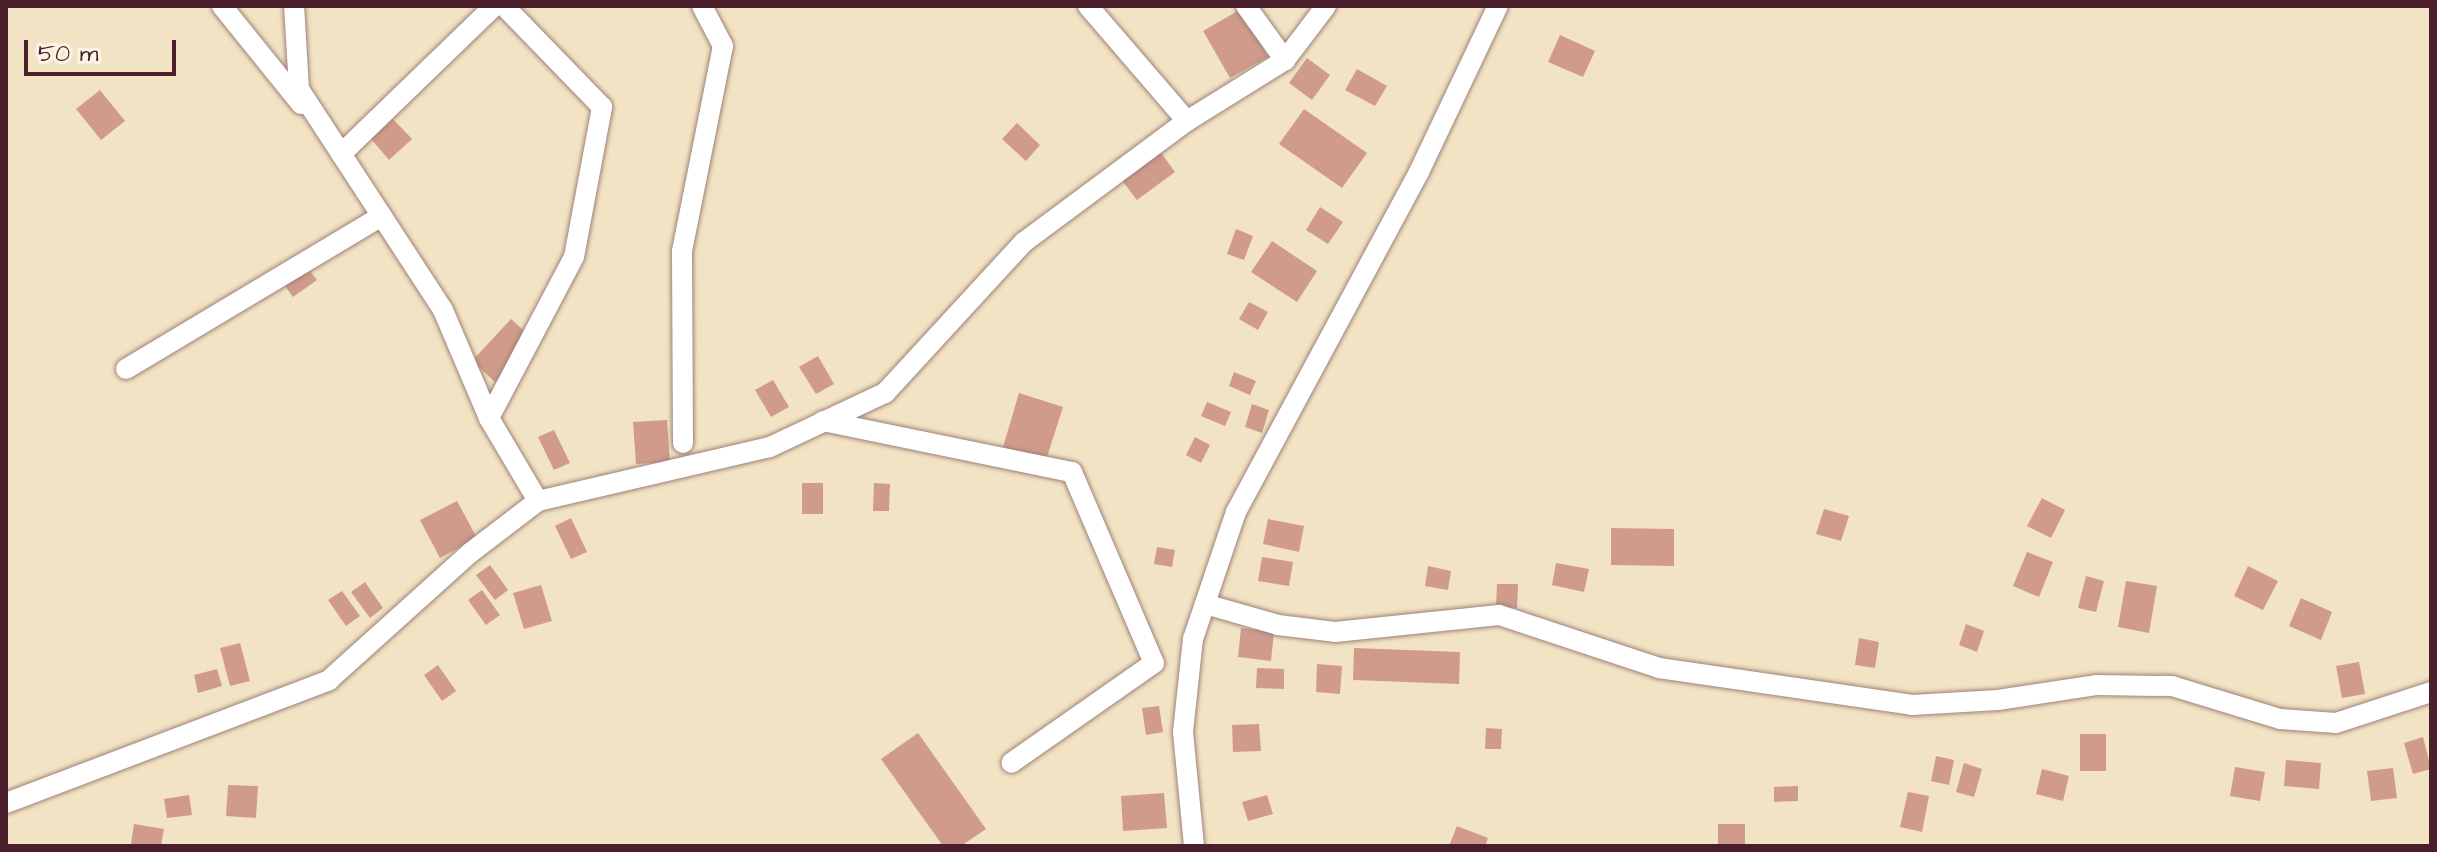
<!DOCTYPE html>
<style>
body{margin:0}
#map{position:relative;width:2437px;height:852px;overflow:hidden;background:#f2e3c4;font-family:"Architects Daughter",sans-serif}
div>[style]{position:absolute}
.building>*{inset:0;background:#d19b8b}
.roads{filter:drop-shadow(0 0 2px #9e8178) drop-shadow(0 0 2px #9e8178)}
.minor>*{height:20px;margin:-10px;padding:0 10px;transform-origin:10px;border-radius:10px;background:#fff}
span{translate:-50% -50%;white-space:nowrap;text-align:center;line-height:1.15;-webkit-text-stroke:7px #fcf5e5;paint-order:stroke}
.frame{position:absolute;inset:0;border:8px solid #4a1f2b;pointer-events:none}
.scale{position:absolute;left:24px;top:40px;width:152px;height:36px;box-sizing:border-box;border:4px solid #4a1f2b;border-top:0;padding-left:10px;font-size:24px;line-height:28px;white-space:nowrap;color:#4a1f2b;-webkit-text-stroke:6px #fcf5e5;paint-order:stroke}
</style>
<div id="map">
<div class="building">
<i style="clip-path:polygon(1241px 9px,1268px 57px,1230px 78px,1203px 31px)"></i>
<i style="clip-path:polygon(1560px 35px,1595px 51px,1583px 77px,1548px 62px)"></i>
<i style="clip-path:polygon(1307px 58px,1330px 75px,1312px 100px,1289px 83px)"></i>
<i style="clip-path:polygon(1357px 69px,1387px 86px,1375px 106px,1345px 90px)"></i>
<i style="clip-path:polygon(100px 90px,125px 121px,101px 140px,76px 109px)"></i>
<i style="clip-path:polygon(1304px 109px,1367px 153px,1342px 188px,1279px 144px)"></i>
<i style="clip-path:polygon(393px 119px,412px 139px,389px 160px,371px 139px)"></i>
<i style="clip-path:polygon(1017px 123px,1040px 145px,1026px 161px,1002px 139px)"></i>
<i style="clip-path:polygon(1159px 150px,1175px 172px,1137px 200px,1120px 178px)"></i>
<i style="clip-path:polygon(1320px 207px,1343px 222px,1328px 244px,1306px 230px)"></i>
<i style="clip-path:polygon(1236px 229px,1253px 236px,1244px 260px,1227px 254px)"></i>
<i style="clip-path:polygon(1272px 241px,1317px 271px,1297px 302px,1251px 272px)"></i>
<i style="clip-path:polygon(300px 258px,317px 280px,293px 297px,277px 275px)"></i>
<i style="clip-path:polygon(1249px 302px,1268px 312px,1258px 330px,1239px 319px)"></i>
<i style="clip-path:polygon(511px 319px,534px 340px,495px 382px,472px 361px)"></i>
<i style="clip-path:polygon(818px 356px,834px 384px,816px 394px,799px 367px)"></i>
<i style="clip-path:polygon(1234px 372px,1256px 381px,1250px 395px,1229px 386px)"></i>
<i style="clip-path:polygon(773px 380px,789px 407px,771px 417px,755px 390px)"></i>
<i style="clip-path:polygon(1019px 393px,1063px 407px,1046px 460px,1003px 447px)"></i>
<i style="clip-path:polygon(1207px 402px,1231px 412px,1225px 426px,1201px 416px)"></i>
<i style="clip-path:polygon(1252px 404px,1269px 410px,1262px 433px,1245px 427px)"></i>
<i style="clip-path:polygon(667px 420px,670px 462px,636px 464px,633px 422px)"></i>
<i style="clip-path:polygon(554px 430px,570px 463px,554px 470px,538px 437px)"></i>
<i style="clip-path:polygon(1195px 437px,1210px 445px,1201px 463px,1186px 455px)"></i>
<i style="clip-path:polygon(802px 483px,823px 483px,823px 514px,802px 514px)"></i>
<i style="clip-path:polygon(874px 483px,890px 484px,889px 511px,873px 511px)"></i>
<i style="clip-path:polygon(2042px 498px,2065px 510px,2051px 538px,2027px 526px)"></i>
<i style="clip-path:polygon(457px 501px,477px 538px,440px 558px,420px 520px)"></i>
<i style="clip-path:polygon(1824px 509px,1849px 516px,1841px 541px,1816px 534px)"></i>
<i style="clip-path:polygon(571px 518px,587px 552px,571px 559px,555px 526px)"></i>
<i style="clip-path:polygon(1268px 519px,1304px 526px,1299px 552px,1263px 544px)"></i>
<i style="clip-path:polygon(1611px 528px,1674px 529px,1674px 566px,1611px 565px)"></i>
<i style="clip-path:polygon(1157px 547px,1175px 550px,1172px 567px,1154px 564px)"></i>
<i style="clip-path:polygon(2027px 552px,2053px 562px,2039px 597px,2013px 586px)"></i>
<i style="clip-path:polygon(1262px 557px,1293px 562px,1289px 586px,1258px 581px)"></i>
<i style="clip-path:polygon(1556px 563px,1589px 569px,1584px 592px,1552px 585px)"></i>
<i style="clip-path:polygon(490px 565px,508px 590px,495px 600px,476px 575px)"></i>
<i style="clip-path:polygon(1428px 566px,1451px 571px,1448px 590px,1425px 586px)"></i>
<i style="clip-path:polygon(2248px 566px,2278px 581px,2263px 610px,2234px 596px)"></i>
<i style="clip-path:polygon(2086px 576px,2104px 581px,2096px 612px,2078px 608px)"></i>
<i style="clip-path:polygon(2126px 581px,2157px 586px,2149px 633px,2118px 627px)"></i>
<i style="clip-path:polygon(365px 582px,383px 608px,370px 618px,351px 592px)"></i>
<i style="clip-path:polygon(1497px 584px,1518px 584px,1517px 608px,1496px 607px)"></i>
<i style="clip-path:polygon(541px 585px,552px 621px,524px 629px,513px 593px)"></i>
<i style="clip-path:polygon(482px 590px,500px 615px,486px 625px,468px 600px)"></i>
<i style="clip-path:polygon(342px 591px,360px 616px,346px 626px,328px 600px)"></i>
<i style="clip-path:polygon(2301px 598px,2332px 612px,2321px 640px,2289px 626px)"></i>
<i style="clip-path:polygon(1966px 624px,1984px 631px,1977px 652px,1959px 645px)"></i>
<i style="clip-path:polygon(1241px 628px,1274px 632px,1271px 661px,1238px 657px)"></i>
<i style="clip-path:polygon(1859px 638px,1879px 642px,1875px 668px,1855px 665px)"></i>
<i style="clip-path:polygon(240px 643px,250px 681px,230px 686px,220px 648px)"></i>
<i style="clip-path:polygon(1354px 648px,1460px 652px,1459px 684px,1353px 680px)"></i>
<i style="clip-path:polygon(2359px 662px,2365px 694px,2342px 698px,2336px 666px)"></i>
<i style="clip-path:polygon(1317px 664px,1342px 666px,1340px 694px,1316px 692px)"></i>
<i style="clip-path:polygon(438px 665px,456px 691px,442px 701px,424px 675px)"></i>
<i style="clip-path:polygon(1257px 668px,1284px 669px,1284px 689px,1256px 688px)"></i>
<i style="clip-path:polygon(217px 669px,222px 686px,198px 693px,194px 675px)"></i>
<i style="clip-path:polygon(1159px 706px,1163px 732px,1146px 735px,1142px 708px)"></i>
<i style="clip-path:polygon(1259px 724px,1261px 751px,1233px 752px,1232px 725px)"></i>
<i style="clip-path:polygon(1486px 728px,1502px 729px,1501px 749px,1485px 749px)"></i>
<i style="clip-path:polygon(918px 733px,986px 829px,961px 846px,943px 846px,881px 759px)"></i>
<i style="clip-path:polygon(2080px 734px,2106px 734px,2106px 771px,2080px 771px)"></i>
<i style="clip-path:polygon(2423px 737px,2431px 769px,2413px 774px,2404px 743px)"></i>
<i style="clip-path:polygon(1936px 756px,1954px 760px,1949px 785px,1931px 781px)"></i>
<i style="clip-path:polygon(2286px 760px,2321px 763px,2319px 789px,2284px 786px)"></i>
<i style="clip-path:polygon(1964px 763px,1982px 769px,1974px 797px,1956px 792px)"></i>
<i style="clip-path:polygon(2235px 767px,2265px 772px,2260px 801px,2230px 796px)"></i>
<i style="clip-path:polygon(2393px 768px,2397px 798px,2371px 801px,2367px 771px)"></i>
<i style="clip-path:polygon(2042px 769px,2069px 776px,2063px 801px,2036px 794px)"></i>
<i style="clip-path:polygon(228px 785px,258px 786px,256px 818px,226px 816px)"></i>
<i style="clip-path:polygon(1798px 786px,1798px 801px,1774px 802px,1774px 787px)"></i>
<i style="clip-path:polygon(1908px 792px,1929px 796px,1922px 832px,1900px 827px)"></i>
<i style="clip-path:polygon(1164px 793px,1167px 828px,1123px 831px,1121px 796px)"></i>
<i style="clip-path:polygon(189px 795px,192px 815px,167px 818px,164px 799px)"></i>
<i style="clip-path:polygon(1267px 795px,1273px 814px,1248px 821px,1242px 802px)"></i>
<i style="clip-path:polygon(134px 824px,164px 829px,161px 846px,131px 844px)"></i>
<i style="clip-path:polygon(1718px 824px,1745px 824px,1745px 846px,1718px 846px)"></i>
<i style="clip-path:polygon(1457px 826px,1488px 838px,1485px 846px,1449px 846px)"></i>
</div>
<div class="roads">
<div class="minor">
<i style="left:222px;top:6px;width:126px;rotate:51.1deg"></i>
<i style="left:1088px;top:6px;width:152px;rotate:49.3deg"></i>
<i style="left:1246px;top:6px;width:67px;rotate:54.2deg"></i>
<i style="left:341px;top:154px;width:213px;rotate:-44deg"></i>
<i style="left:126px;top:369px;width:298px;rotate:-30.9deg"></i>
<i style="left:489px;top:418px;width:182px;rotate:-62.2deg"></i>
<i style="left:574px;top:257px;width:153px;rotate:-79.4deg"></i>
<i style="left:602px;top:107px;width:141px;rotate:-134.1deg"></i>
<i style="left:823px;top:421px;width:254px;rotate:11.6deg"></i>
<i style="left:1072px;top:472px;width:208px;rotate:66.8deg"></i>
<i style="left:1154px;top:663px;width:174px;rotate:145deg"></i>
<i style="left:683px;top:443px;width:192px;rotate:-90.3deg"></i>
<i style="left:682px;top:251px;width:209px;rotate:-78.7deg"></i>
<i style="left:723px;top:46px;width:45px;rotate:-117.7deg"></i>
<i style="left:538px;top:501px;width:238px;rotate:-13.1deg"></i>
<i style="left:770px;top:447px;width:127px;rotate:-25.2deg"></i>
<i style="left:885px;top:393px;width:205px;rotate:-47.4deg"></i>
<i style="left:1024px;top:242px;width:203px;rotate:-36.6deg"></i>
<i style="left:1187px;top:121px;width:115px;rotate:-31.9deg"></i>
<i style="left:1285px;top:60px;width:68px;rotate:-52.8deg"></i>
<i style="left:1205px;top:604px;width:76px;rotate:16deg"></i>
<i style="left:1278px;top:625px;width:57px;rotate:7deg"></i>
<i style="left:1335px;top:632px;width:165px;rotate:-5.9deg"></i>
<i style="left:1499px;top:615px;width:169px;rotate:18.3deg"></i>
<i style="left:1659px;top:668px;width:256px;rotate:8.3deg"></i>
<i style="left:1912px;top:705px;width:86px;rotate:-3.3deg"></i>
<i style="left:1998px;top:700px;width:99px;rotate:-8.7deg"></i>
<i style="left:2096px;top:685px;width:76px;rotate:0.8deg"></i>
<i style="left:2172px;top:686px;width:113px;rotate:17deg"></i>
<i style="left:2280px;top:719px;width:56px;rotate:4.1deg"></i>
<i style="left:2336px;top:723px;width:100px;rotate:-18.1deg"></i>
<i style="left:6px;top:803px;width:346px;rotate:-20.8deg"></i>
<i style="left:329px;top:680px;width:190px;rotate:-42deg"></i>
<i style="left:470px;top:553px;width:86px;rotate:-37.4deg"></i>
<i style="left:538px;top:501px;width:96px;rotate:-120.6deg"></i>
<i style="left:489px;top:418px;width:117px;rotate:-113.1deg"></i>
<i style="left:443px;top:310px;width:264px;rotate:-123.1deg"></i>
<i style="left:299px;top:89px;width:83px;rotate:-93.4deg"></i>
<i style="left:1194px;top:846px;width:115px;rotate:-95.5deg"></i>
<i style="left:1183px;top:732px;width:94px;rotate:-83.9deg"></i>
<i style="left:1193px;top:639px;width:134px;rotate:-71.3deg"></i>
<i style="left:1236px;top:512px;width:386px;rotate:-61.7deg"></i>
<i style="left:1419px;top:172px;width:184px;rotate:-64.6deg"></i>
</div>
</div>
<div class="frame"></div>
<div class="scale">50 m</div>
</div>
